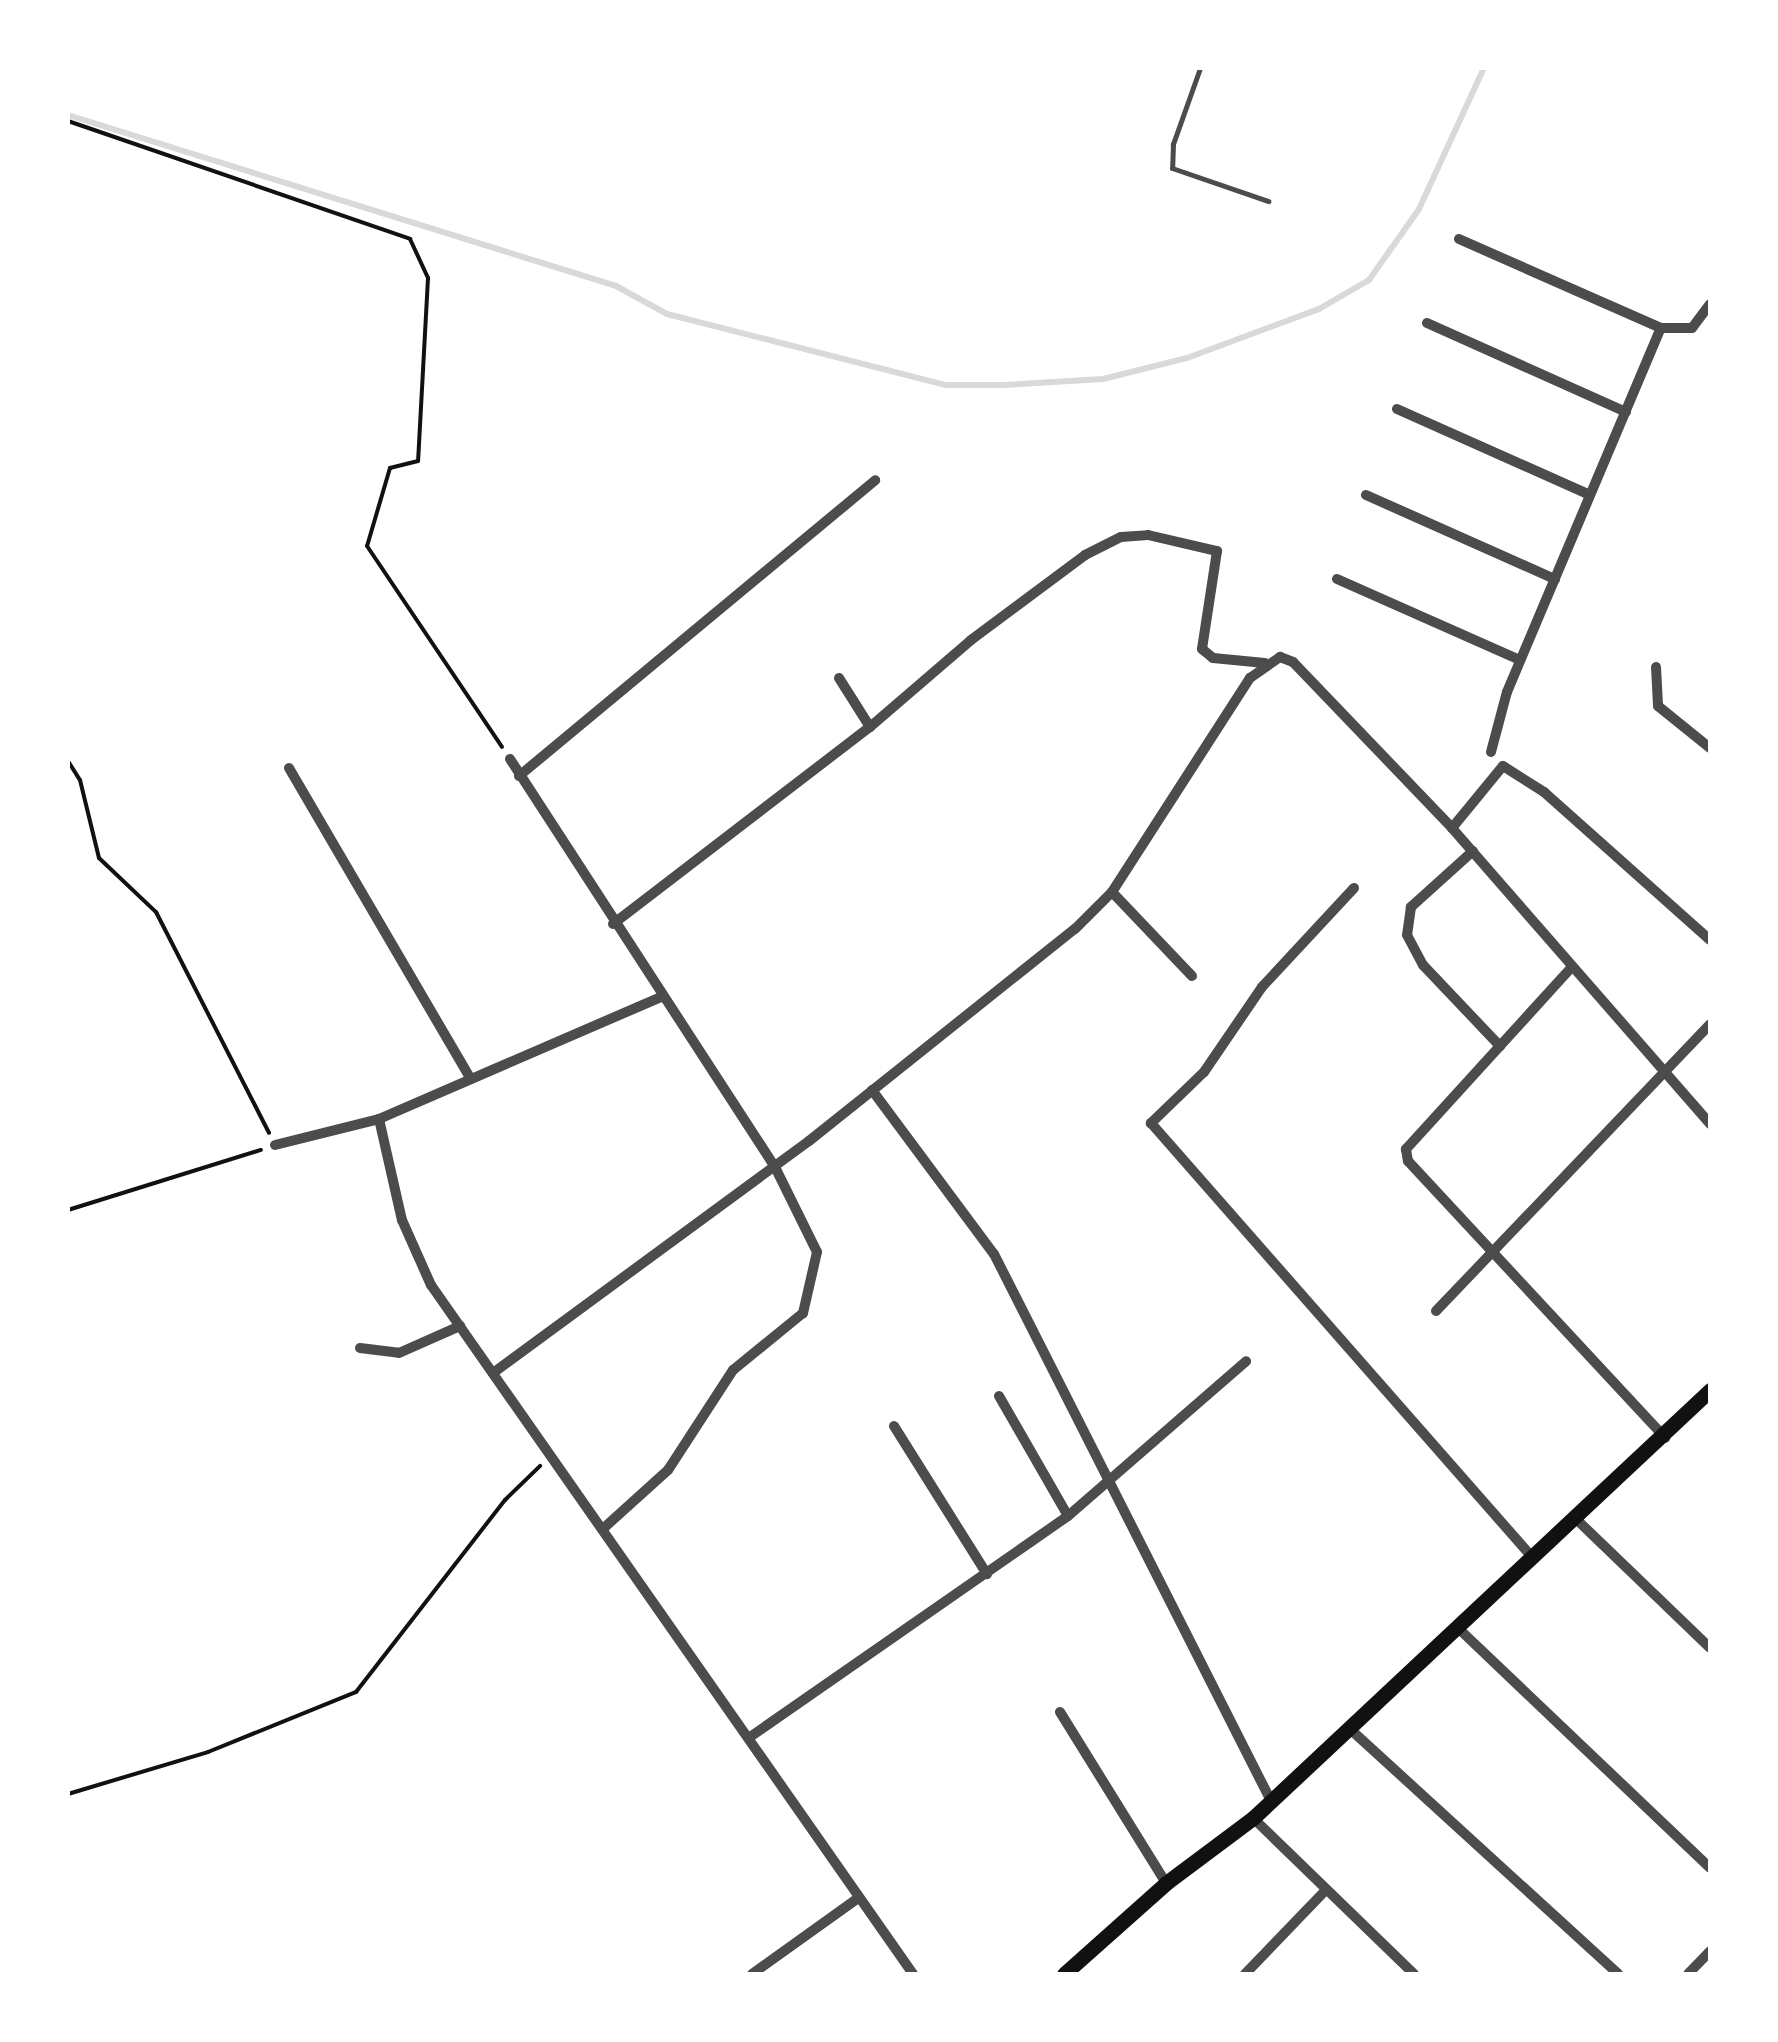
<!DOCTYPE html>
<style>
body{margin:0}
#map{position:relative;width:1778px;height:2042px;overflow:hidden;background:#fff;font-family:"Fira Sans",sans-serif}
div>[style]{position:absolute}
.stream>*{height:6px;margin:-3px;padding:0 3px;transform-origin:3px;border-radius:3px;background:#d9d9d9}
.path>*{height:4px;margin:-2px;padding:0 2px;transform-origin:2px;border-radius:2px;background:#111}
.service>*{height:5px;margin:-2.5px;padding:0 2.5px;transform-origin:2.5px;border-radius:2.5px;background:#4c4c4c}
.minor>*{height:10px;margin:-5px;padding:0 5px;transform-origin:5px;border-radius:5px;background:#4c4c4c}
.secondary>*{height:15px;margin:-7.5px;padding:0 7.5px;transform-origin:7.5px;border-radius:7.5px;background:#111}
span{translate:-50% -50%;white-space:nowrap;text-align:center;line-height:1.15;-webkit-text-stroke:10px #fff;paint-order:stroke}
.frame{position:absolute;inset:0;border:70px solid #fff;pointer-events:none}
</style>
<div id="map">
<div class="stream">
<i style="left:68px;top:115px;width:574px;rotate:17.33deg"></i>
<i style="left:616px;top:286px;width:58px;rotate:28.8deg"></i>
<i style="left:667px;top:314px;width:287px;rotate:14.3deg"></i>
<i style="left:945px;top:385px;width:59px"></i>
<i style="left:1004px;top:385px;width:99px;rotate:-3.5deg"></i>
<i style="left:1103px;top:379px;width:87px;rotate:-14deg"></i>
<i style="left:1187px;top:358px;width:141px;rotate:-20.4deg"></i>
<i style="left:1319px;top:309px;width:58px;rotate:-30.1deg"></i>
<i style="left:1369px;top:280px;width:87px;rotate:-54.8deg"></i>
<i style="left:1419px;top:209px;width:155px;rotate:-65.3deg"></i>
</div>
<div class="path">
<i style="left:68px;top:121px;width:362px;rotate:19deg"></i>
<i style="left:410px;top:239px;width:43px;rotate:65.2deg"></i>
<i style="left:428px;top:278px;width:183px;rotate:93.1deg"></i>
<i style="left:418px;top:461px;width:29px;rotate:166deg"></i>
<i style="left:390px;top:468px;width:81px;rotate:106.4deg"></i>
<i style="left:367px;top:546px;width:242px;rotate:56.1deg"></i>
<i style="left:68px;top:761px;width:22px;rotate:58deg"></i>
<i style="left:80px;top:780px;width:80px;rotate:76.3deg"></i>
<i style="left:99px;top:858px;width:79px;rotate:43.5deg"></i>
<i style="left:156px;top:912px;width:248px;rotate:62.9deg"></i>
<i style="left:68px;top:1210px;width:202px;rotate:-17.3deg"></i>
<i style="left:68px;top:1794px;width:146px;rotate:-16.7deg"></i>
<i style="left:208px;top:1752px;width:160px;rotate:-22.1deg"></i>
<i style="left:356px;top:1692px;width:243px;rotate:-52.2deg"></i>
<i style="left:505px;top:1500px;width:49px;rotate:-44.2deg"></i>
</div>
<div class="service">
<i style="left:1200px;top:68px;width:81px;rotate:109.6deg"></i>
<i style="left:1173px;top:144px;width:24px;rotate:92deg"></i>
<i style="left:1172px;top:168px;width:102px;rotate:19deg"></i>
</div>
<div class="minor">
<i style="left:1459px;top:239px;width:221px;rotate:23.8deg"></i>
<i style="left:1661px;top:328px;width:31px"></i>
<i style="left:1692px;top:328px;width:30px;rotate:-53deg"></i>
<i style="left:1427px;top:323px;width:218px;rotate:24.1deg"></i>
<i style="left:1397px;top:409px;width:211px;rotate:24deg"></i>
<i style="left:1366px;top:495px;width:207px;rotate:24deg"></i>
<i style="left:1337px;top:579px;width:200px;rotate:23.9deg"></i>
<i style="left:1656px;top:667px;width:39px;rotate:87deg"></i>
<i style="left:1658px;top:706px;width:67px;rotate:38.9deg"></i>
<i style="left:839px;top:678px;width:58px;rotate:57.7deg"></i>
<i style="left:1491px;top:752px;width:62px;rotate:-75.1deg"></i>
<i style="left:1507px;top:692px;width:395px;rotate:-67.1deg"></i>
<i style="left:510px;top:759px;width:484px;rotate:57deg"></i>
<i style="left:774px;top:1165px;width:97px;rotate:63.7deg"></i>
<i style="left:817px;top:1252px;width:63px;rotate:102.9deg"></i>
<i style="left:803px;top:1313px;width:90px;rotate:140.8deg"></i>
<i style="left:733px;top:1370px;width:119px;rotate:123deg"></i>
<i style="left:668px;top:1470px;width:85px;rotate:137.9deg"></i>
<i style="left:289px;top:768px;width:360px;rotate:59.7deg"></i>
<i style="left:519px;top:776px;width:463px;rotate:-39.7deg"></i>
<i style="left:1452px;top:828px;width:80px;rotate:-50.6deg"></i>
<i style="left:1503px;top:766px;width:49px;rotate:32.4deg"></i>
<i style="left:1544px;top:792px;width:222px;rotate:41.7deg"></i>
<i style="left:1473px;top:851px;width:84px;rotate:137.9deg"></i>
<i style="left:1411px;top:907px;width:28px;rotate:98deg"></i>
<i style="left:1407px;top:935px;width:34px;rotate:62deg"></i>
<i style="left:1423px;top:965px;width:112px;rotate:46.5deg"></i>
<i style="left:1354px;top:888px;width:135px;rotate:132.9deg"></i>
<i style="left:1262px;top:987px;width:103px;rotate:124.3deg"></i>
<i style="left:1204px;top:1072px;width:74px;rotate:136.1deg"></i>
<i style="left:1151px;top:1123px;width:578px;rotate:48.72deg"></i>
<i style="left:1112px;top:892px;width:116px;rotate:46.4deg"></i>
<i style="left:613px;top:924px;width:324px;rotate:-37.5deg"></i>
<i style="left:870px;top:727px;width:133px;rotate:-40.7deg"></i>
<i style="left:971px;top:640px;width:142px;rotate:-36.7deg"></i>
<i style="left:1085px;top:555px;width:40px;rotate:-26.6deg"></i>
<i style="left:1121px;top:537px;width:27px;rotate:-4deg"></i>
<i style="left:1148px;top:535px;width:71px;rotate:13.1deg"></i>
<i style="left:1217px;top:551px;width:99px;rotate:98.7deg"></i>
<i style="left:1202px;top:649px;width:14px;rotate:39deg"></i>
<i style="left:1213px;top:658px;width:52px;rotate:5.5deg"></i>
<i style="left:1570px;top:969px;width:244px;rotate:132.3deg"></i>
<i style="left:1406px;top:1149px;width:12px;rotate:81deg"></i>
<i style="left:1408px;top:1161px;width:378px;rotate:47.1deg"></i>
<i style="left:872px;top:1090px;width:204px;rotate:53.4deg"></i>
<i style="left:994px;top:1254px;width:613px;rotate:63.14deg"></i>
<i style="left:379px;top:1119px;width:104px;rotate:77.2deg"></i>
<i style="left:402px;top:1220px;width:71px;rotate:66deg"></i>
<i style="left:431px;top:1285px;width:841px;rotate:55.02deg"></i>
<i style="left:275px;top:1145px;width:107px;rotate:-14deg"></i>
<i style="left:379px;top:1119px;width:307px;rotate:-23.4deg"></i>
<i style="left:1436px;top:1311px;width:397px;rotate:-46.3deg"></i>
<i style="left:360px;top:1348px;width:39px;rotate:7deg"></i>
<i style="left:399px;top:1353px;width:67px;rotate:-23.9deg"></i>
<i style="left:493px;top:1373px;width:392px;rotate:-36.3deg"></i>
<i style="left:809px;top:1141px;width:340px;rotate:-38.6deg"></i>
<i style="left:1075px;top:929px;width:52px;rotate:-45deg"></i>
<i style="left:1112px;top:892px;width:255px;rotate:-57.2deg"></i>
<i style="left:1250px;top:678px;width:37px;rotate:-35deg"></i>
<i style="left:1280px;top:657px;width:14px;rotate:21deg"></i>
<i style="left:1293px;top:662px;width:230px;rotate:46.2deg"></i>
<i style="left:1452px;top:828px;width:393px;rotate:48.9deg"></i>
<i style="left:999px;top:1396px;width:138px;rotate:60.1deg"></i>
<i style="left:894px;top:1426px;width:175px;rotate:57.9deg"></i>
<i style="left:1575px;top:1518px;width:187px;rotate:43.9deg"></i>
<i style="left:1458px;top:1628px;width:348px;rotate:43.6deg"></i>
<i style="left:1060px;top:1712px;width:201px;rotate:58.2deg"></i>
<i style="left:1350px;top:1729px;width:363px;rotate:42.4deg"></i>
<i style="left:750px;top:1737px;width:387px;rotate:-34.8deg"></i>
<i style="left:1068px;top:1516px;width:236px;rotate:-41deg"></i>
<i style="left:1253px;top:1818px;width:224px;rotate:44.1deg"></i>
<i style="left:752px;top:1974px;width:130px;rotate:-35.6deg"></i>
<i style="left:1245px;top:1974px;width:115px;rotate:-46.1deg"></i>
<i style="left:1688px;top:1974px;width:32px;rotate:-46deg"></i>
</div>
<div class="secondary">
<i style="left:1064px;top:1974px;width:137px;rotate:-41.7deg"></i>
<i style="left:1166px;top:1883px;width:109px;rotate:-36.8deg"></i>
<i style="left:1253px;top:1818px;width:626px;rotate:-43.12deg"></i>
</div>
<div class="frame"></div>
</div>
